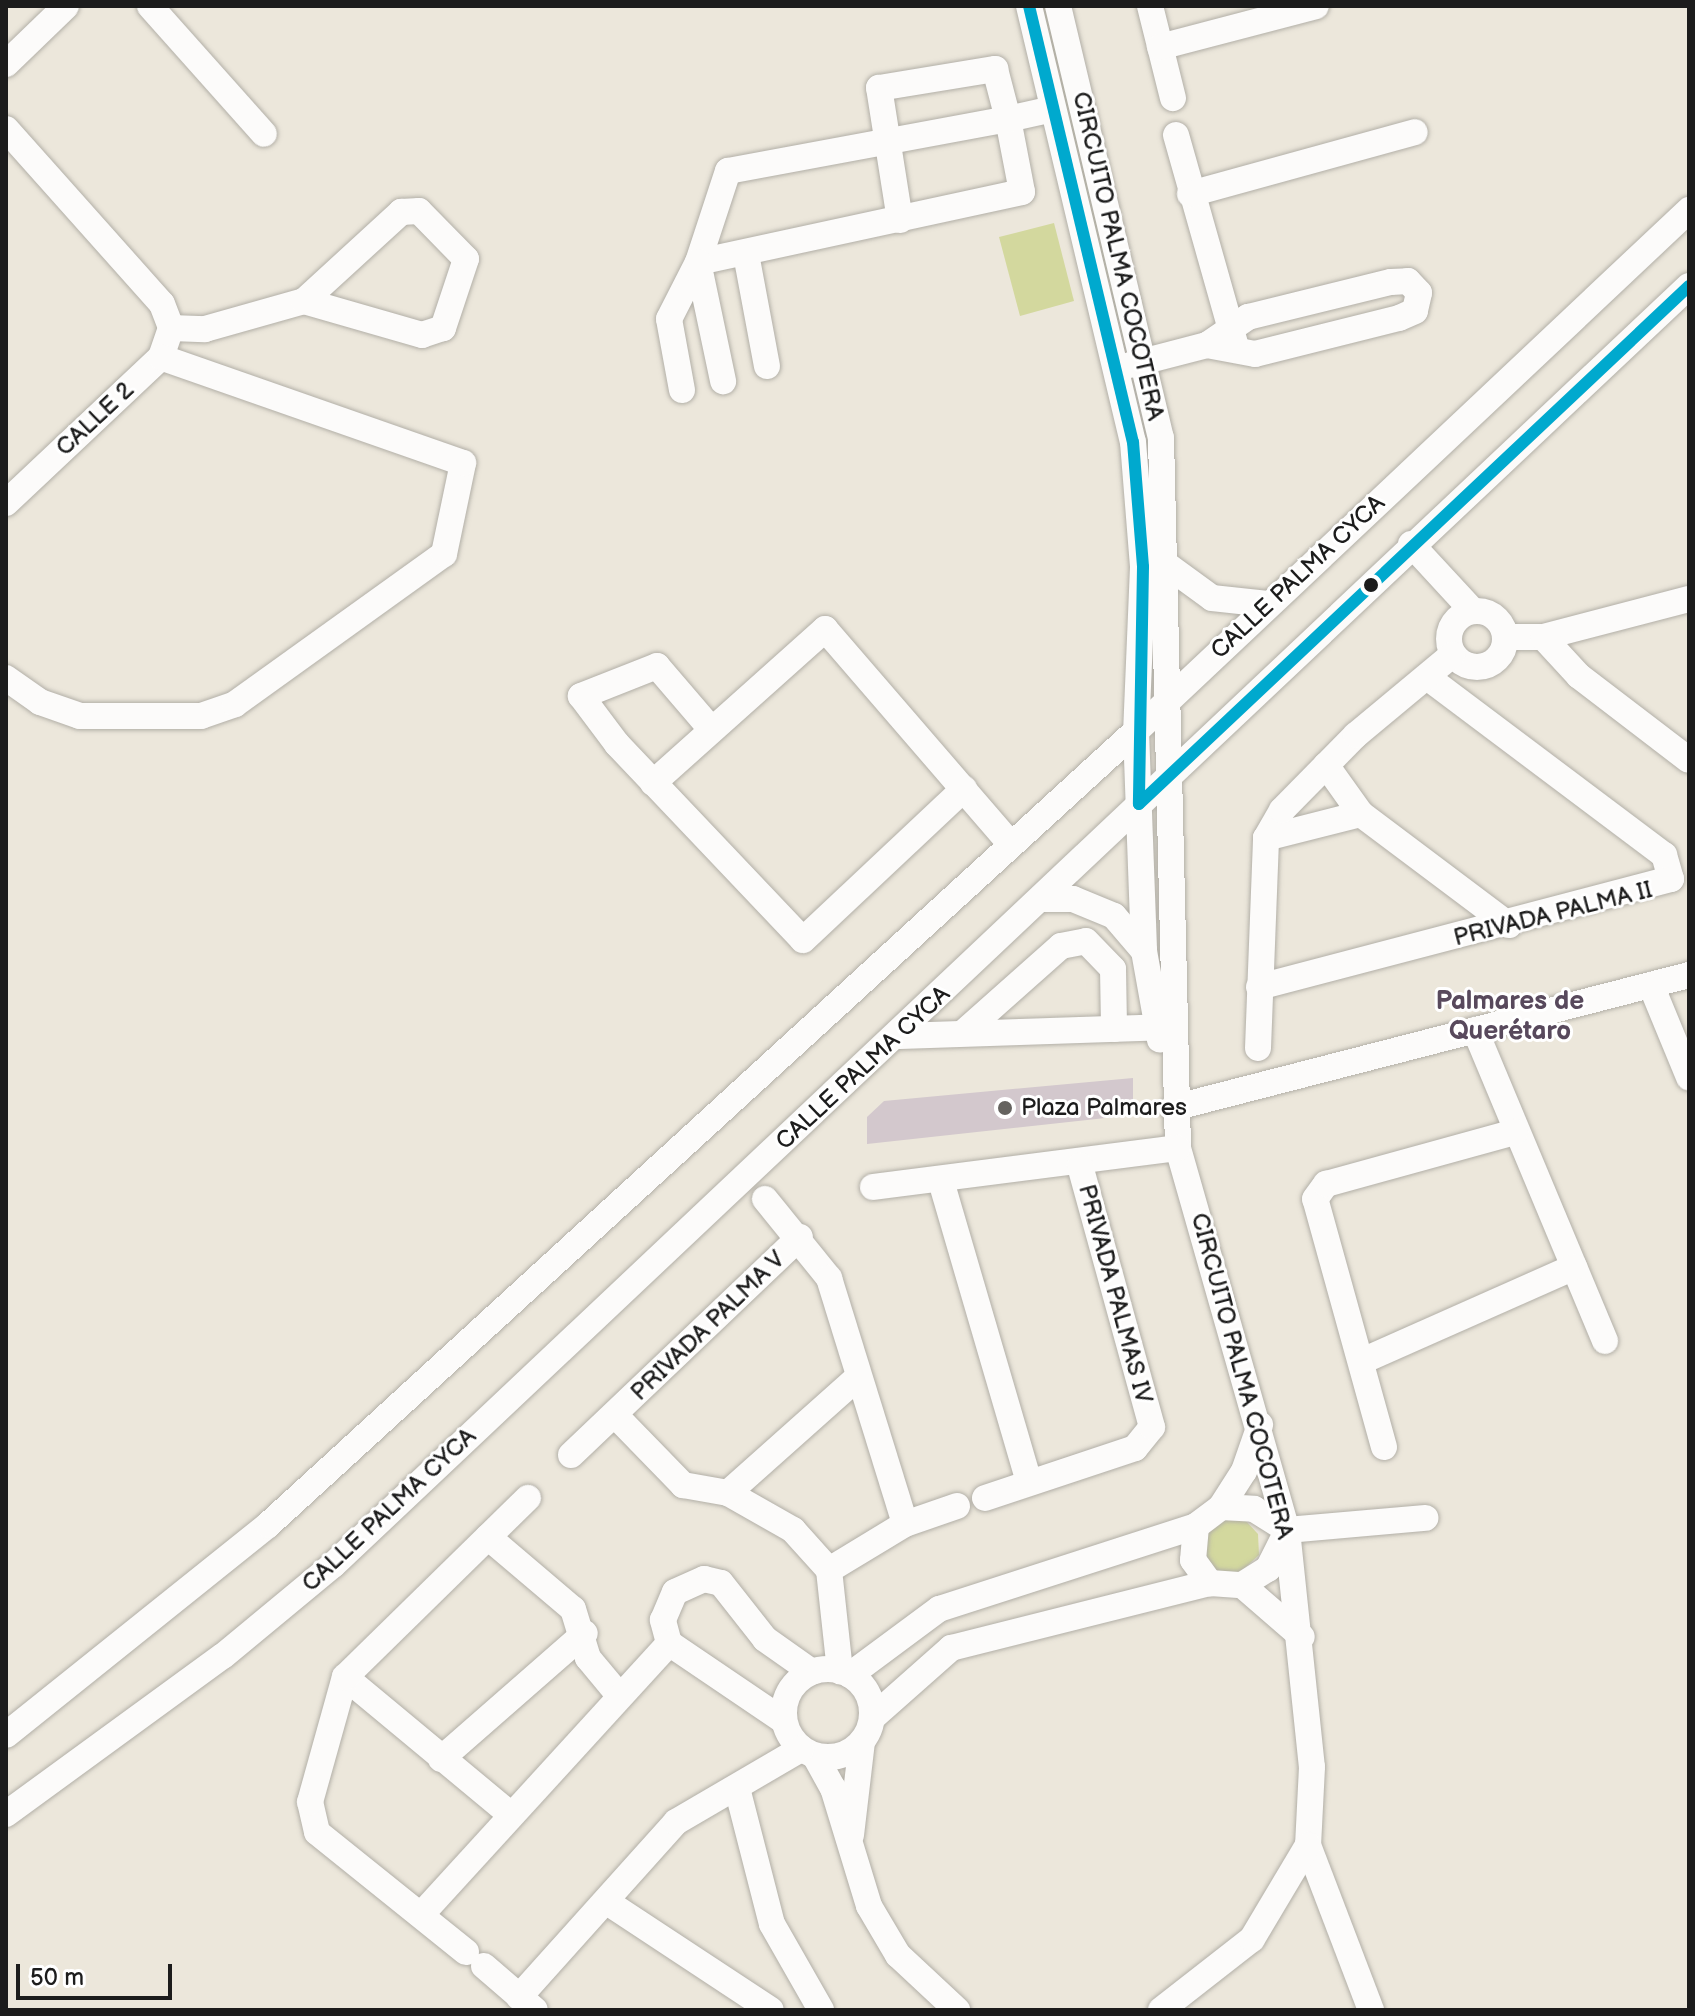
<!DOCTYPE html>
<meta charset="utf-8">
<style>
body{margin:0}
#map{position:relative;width:1695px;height:2016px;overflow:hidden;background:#ece7db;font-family:"Balsamiq Sans",sans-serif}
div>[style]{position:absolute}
.green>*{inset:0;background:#d3d89e}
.building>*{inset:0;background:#d3c8cd}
.roads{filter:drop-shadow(0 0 2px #b2afa7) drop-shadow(0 0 2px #b2afa7)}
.minor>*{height:26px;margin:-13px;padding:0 13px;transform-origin:13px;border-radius:13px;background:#fcfbfa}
.minor>.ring{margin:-13px;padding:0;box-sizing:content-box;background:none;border:26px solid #fcfbfa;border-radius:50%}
.bus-1>*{height:12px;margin:-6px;padding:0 6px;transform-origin:6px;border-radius:6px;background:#00a9ce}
.dots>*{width:22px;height:22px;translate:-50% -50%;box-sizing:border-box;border:4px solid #fff;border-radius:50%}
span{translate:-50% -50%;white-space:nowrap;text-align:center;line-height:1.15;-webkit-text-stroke:6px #fff;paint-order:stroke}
.street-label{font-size:24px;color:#1c1c1c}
.poi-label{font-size:24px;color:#1c1c1c}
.left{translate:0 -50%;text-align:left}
.neighbourhood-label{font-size:26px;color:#58495c;font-weight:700}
.frame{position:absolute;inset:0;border:8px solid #1c1c1c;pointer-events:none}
.scale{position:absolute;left:16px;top:1964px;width:156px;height:36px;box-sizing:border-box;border:4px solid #1c1c1c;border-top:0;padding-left:10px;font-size:24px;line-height:28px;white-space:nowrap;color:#1c1c1c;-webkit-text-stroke:6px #fff;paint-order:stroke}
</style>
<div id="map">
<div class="green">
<i style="clip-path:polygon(1038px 6px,1048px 6px,1135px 346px,1125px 347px)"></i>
<i style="clip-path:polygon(1054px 223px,1074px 301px,1020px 316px,999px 237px)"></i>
<i style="clip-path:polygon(1218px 1518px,1245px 1520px,1258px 1534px,1259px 1555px,1237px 1575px,1205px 1569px,1204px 1531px)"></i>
</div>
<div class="building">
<i style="clip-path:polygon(1133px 1078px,1133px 1115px,867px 1144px,867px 1117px,884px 1101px)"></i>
</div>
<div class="roads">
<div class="minor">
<i style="left:150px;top:6px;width:171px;rotate:48.3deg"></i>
<i style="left:1029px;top:6px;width:448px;rotate:76.6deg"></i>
<i style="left:1133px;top:442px;width:125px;rotate:85.4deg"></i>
<i style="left:1143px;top:567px;width:164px;rotate:92.4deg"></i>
<i style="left:1136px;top:731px;width:220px;rotate:87.9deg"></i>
<i style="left:1144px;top:951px;width:90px;rotate:79.8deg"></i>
<i style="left:1058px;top:6px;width:444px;rotate:76.6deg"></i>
<i style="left:1161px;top:438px;width:710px;rotate:88.63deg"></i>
<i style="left:1178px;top:1148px;width:397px;rotate:74.1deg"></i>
<i style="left:1287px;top:1530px;width:238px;rotate:84deg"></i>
<i style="left:1312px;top:1767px;width:78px;rotate:92.9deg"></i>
<i style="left:1308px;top:1845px;width:177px;rotate:69.1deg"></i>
<i style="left:1150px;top:6px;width:95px;rotate:76deg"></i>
<i style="left:1160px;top:47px;width:161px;rotate:-14.7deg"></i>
<i style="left:6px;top:64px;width:83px;rotate:-44deg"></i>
<i style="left:1008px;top:119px;width:74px;rotate:79.1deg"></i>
<i style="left:1022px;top:192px;width:331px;rotate:167.8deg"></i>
<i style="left:698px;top:262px;width:96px;rotate:-71.8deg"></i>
<i style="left:728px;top:171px;width:285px;rotate:-10.5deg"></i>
<i style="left:6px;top:129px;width:234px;rotate:48.3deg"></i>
<i style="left:162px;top:304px;width:26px;rotate:69deg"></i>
<i style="left:171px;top:328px;width:31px;rotate:109deg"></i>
<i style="left:161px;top:357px;width:213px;rotate:136.7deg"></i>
<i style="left:1176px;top:135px;width:216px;rotate:74.2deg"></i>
<i style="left:1190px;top:194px;width:233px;rotate:-15.4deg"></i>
<i style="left:900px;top:220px;width:134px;rotate:-99deg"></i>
<i style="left:879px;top:88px;width:118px;rotate:-9.3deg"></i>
<i style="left:995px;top:69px;width:52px;rotate:75.4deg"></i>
<i style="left:1008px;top:119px;width:46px;rotate:-12.5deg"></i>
<i style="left:746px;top:254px;width:114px;rotate:79.4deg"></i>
<i style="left:171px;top:328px;width:34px;rotate:2deg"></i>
<i style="left:205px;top:329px;width:103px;rotate:-15.8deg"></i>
<i style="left:304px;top:301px;width:132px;rotate:-42.5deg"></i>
<i style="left:401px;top:212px;width:18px;rotate:-3deg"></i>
<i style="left:419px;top:211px;width:67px;rotate:45.6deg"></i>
<i style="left:466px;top:259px;width:73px;rotate:108.4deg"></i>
<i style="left:443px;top:328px;width:22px;rotate:162deg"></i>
<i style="left:422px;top:335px;width:123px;rotate:-163.9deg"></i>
<i style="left:1130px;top:365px;width:80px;rotate:-14.6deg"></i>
<i style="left:1207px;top:345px;width:50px;rotate:-34.3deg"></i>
<i style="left:1248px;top:317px;width:147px;rotate:-13.8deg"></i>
<i style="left:1391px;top:282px;width:17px;rotate:-3deg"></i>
<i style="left:1408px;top:281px;width:16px;rotate:47deg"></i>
<i style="left:1419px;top:293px;width:18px;rotate:103deg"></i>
<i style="left:1415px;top:311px;width:17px;rotate:156deg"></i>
<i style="left:1399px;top:318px;width:148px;rotate:166deg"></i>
<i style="left:1255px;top:354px;width:49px;rotate:-169.4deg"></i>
<i style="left:682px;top:390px;width:72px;rotate:-100.4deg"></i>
<i style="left:669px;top:319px;width:64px;rotate:-63deg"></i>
<i style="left:698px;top:262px;width:122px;rotate:78.1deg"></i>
<i style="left:1411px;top:544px;width:90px;rotate:47.3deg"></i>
<i style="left:1164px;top:563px;width:59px;rotate:36.1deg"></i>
<i style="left:1212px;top:598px;width:56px;rotate:6.1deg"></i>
<i class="ring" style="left:1449px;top:611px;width:30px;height:30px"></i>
<i style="left:1506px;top:637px;width:37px"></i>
<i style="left:1543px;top:637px;width:151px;rotate:-14.6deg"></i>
<i style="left:1543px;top:637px;width:53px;rotate:47.3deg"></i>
<i style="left:1579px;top:676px;width:138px;rotate:37.4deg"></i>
<i style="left:6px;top:678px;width:42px;rotate:35.2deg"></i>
<i style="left:40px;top:702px;width:42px;rotate:19.3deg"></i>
<i style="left:80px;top:716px;width:121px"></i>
<i style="left:201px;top:716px;width:36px;rotate:-19deg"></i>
<i style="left:235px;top:704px;width:257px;rotate:-35.7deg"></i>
<i style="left:444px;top:554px;width:93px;rotate:-78.2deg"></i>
<i style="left:463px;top:463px;width:320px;rotate:-160.7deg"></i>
<i style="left:711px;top:729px;width:83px;rotate:-130.6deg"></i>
<i style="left:657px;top:666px;width:82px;rotate:158.5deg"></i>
<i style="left:581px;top:696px;width:60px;rotate:53.1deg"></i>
<i style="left:617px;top:744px;width:270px;rotate:46.5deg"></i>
<i style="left:803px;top:940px;width:221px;rotate:-43.2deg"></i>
<i style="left:1326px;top:765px;width:60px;rotate:54.5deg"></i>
<i style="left:1361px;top:814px;width:185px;rotate:36.9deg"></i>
<i style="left:653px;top:783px;width:231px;rotate:-41.8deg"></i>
<i style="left:825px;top:629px;width:283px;rotate:49.2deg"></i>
<i style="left:1266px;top:838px;width:98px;rotate:-14.2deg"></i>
<i style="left:1040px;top:899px;width:33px"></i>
<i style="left:1073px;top:899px;width:44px;rotate:22.5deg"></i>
<i style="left:1114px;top:916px;width:46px;rotate:49.4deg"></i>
<i style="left:1651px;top:985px;width:100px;rotate:67.6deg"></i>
<i style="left:1259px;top:987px;width:426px;rotate:-14.7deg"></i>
<i style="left:1671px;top:879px;width:25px;rotate:-106deg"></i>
<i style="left:1664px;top:855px;width:296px;rotate:-143.1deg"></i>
<i style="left:1475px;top:1030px;width:337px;rotate:67.3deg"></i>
<i style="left:963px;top:1033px;width:131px;rotate:-41.6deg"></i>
<i style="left:1061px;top:946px;width:25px;rotate:-11deg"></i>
<i style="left:1086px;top:941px;width:39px;rotate:46deg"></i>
<i style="left:1113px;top:969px;width:60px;rotate:89deg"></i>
<i style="left:900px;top:1036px;width:270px;rotate:-1.9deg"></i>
<i style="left:1258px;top:1048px;width:210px;rotate:-87.8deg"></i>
<i style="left:1266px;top:838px;width:32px;rotate:-60deg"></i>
<i style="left:1282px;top:810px;width:105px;rotate:-45.4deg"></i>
<i style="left:1356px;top:735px;width:125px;rotate:-39.8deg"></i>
<i style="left:1173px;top:1108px;width:533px;rotate:-14.45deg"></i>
<i style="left:941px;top:1181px;width:314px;rotate:73.7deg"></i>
<i style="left:873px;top:1187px;width:307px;rotate:-7.3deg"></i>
<i style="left:765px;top:1199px;width:102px;rotate:51deg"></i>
<i style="left:829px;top:1278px;width:257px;rotate:72.8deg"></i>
<i style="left:1362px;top:1361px;width:232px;rotate:-23.9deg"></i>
<i style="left:615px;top:1415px;width:98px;rotate:45.8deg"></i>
<i style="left:683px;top:1485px;width:46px;rotate:10.1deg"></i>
<i style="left:728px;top:1493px;width:75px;rotate:29.6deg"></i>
<i style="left:793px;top:1530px;width:54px;rotate:48deg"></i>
<i style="left:829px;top:1570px;width:102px;rotate:83.8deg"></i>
<i style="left:1384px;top:1447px;width:257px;rotate:-105.5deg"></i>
<i style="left:1315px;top:1199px;width:19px;rotate:-54deg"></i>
<i style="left:1326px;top:1184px;width:196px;rotate:-15.4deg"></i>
<i style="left:571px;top:1455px;width:316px;rotate:-43.6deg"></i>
<i style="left:728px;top:1493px;width:174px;rotate:-41.7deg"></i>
<i style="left:985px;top:1498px;width:158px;rotate:-18.4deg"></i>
<i style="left:1135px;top:1448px;width:27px;rotate:-51deg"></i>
<i style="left:1152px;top:1427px;width:271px;rotate:-105.4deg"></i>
<i style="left:1221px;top:1507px;width:33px;rotate:3deg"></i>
<i style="left:1254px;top:1509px;width:39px;rotate:32deg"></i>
<i style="left:1196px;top:1526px;width:34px;rotate:95deg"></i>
<i style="left:1193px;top:1560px;width:29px;rotate:54deg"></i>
<i style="left:1287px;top:1530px;width:139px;rotate:-5deg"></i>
<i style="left:488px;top:1537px;width:111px;rotate:40.3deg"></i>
<i style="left:573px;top:1609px;width:51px;rotate:73deg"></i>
<i style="left:588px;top:1658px;width:47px;rotate:50.2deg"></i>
<i style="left:829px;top:1570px;width:89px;rotate:-31.2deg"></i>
<i style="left:905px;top:1524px;width:55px;rotate:-19.1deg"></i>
<i style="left:1242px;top:1585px;width:31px;rotate:-32deg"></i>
<i style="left:1268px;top:1569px;width:40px;rotate:-63.4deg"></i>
<i class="ring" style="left:784px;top:1669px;width:62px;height:62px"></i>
<i style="left:850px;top:1675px;width:111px;rotate:-36.6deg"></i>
<i style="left:939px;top:1609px;width:270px;rotate:-17.9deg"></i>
<i style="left:1196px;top:1526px;width:31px;rotate:-37deg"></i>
<i style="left:1221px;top:1507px;width:43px;rotate:-57.4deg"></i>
<i style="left:1244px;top:1471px;width:49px;rotate:-70.8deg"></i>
<i style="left:345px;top:1677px;width:214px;rotate:39.7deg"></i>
<i style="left:872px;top:1718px;width:106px;rotate:-41.5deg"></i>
<i style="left:951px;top:1648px;width:267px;rotate:-14.1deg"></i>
<i style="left:1210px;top:1583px;width:32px;rotate:4deg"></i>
<i style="left:1242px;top:1585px;width:79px;rotate:40.9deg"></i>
<i style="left:784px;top:1721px;width:139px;rotate:-145.9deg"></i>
<i style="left:669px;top:1643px;width:24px;rotate:-105deg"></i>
<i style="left:663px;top:1620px;width:30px;rotate:-67deg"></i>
<i style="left:675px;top:1592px;width:32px;rotate:-24deg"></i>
<i style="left:704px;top:1579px;width:17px;rotate:13deg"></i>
<i style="left:721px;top:1583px;width:71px;rotate:51.8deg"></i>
<i style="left:765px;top:1639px;width:57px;rotate:35.1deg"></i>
<i style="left:6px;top:1735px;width:336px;rotate:-38.7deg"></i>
<i style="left:268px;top:1525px;width:1176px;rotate:-42.45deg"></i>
<i style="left:1136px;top:731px;width:760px;rotate:-43.29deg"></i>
<i style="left:815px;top:1756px;width:37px;rotate:61deg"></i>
<i style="left:833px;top:1788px;width:123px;rotate:73deg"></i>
<i style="left:869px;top:1906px;width:57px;rotate:59.4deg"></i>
<i style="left:898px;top:1955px;width:81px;rotate:43deg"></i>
<i style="left:441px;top:1759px;width:191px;rotate:-41.2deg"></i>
<i style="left:737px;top:1788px;width:140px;rotate:75.6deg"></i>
<i style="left:772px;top:1924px;width:99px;rotate:60.3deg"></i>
<i style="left:6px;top:1814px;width:268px;rotate:-36.1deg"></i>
<i style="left:223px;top:1656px;width:143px;rotate:-39.6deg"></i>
<i style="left:333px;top:1565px;width:1864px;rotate:-43.33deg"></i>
<i style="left:851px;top:1835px;width:94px;rotate:-83.3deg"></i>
<i style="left:607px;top:1902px;width:196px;rotate:33.4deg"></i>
<i style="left:421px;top:1915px;width:368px;rotate:-47.6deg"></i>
<i style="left:466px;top:1952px;width:191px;rotate:-141.2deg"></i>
<i style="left:317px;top:1832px;width:31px;rotate:-103deg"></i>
<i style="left:310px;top:1802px;width:130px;rotate:-74.4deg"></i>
<i style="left:345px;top:1677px;width:256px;rotate:-44.4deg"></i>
<i style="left:484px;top:1966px;width:67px;rotate:40.8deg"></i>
<i style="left:519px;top:1997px;width:235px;rotate:-48.1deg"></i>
<i style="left:676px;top:1822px;width:145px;rotate:-30.3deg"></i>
<i style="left:1161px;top:2010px;width:115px;rotate:-38deg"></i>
<i style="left:1252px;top:1939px;width:109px;rotate:-59.2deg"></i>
</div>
</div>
<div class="bus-1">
<i style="left:1029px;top:6px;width:448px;rotate:76.6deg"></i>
<i style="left:1133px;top:442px;width:125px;rotate:85.4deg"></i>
<i style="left:1143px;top:567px;width:237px;rotate:91deg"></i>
<i style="left:1139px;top:804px;width:756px;rotate:-43.28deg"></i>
</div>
<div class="dots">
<i style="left:1371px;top:585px;background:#1c1c1c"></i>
<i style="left:1005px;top:1108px;background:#65635f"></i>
</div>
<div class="street-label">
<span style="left:1118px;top:256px;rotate:77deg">CIRCUITO PALMA COCOTERA</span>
<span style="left:95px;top:419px;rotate:-43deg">CALLE 2</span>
<span style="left:1298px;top:577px;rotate:-43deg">CALLE PALMA CYCA</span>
<span style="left:1553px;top:914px;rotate:-14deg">PRIVADA PALMA II</span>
<span style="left:863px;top:1068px;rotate:-43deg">CALLE PALMA CYCA</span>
<span style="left:1115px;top:1294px;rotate:75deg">PRIVADA PALMAS IV</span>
<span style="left:708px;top:1326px;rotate:-44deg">PRIVADA PALMA V</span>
<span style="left:1242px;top:1376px;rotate:75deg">CIRCUITO PALMA COCOTERA</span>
<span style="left:389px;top:1510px;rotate:-43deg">CALLE PALMA CYCA</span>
</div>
<div class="poi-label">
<span class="left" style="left:1021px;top:1108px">Plaza Palmares</span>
</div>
<div class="neighbourhood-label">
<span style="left:1510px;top:1017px">Palmares de<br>Querétaro</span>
</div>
<div class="frame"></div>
<div class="scale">50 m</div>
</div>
